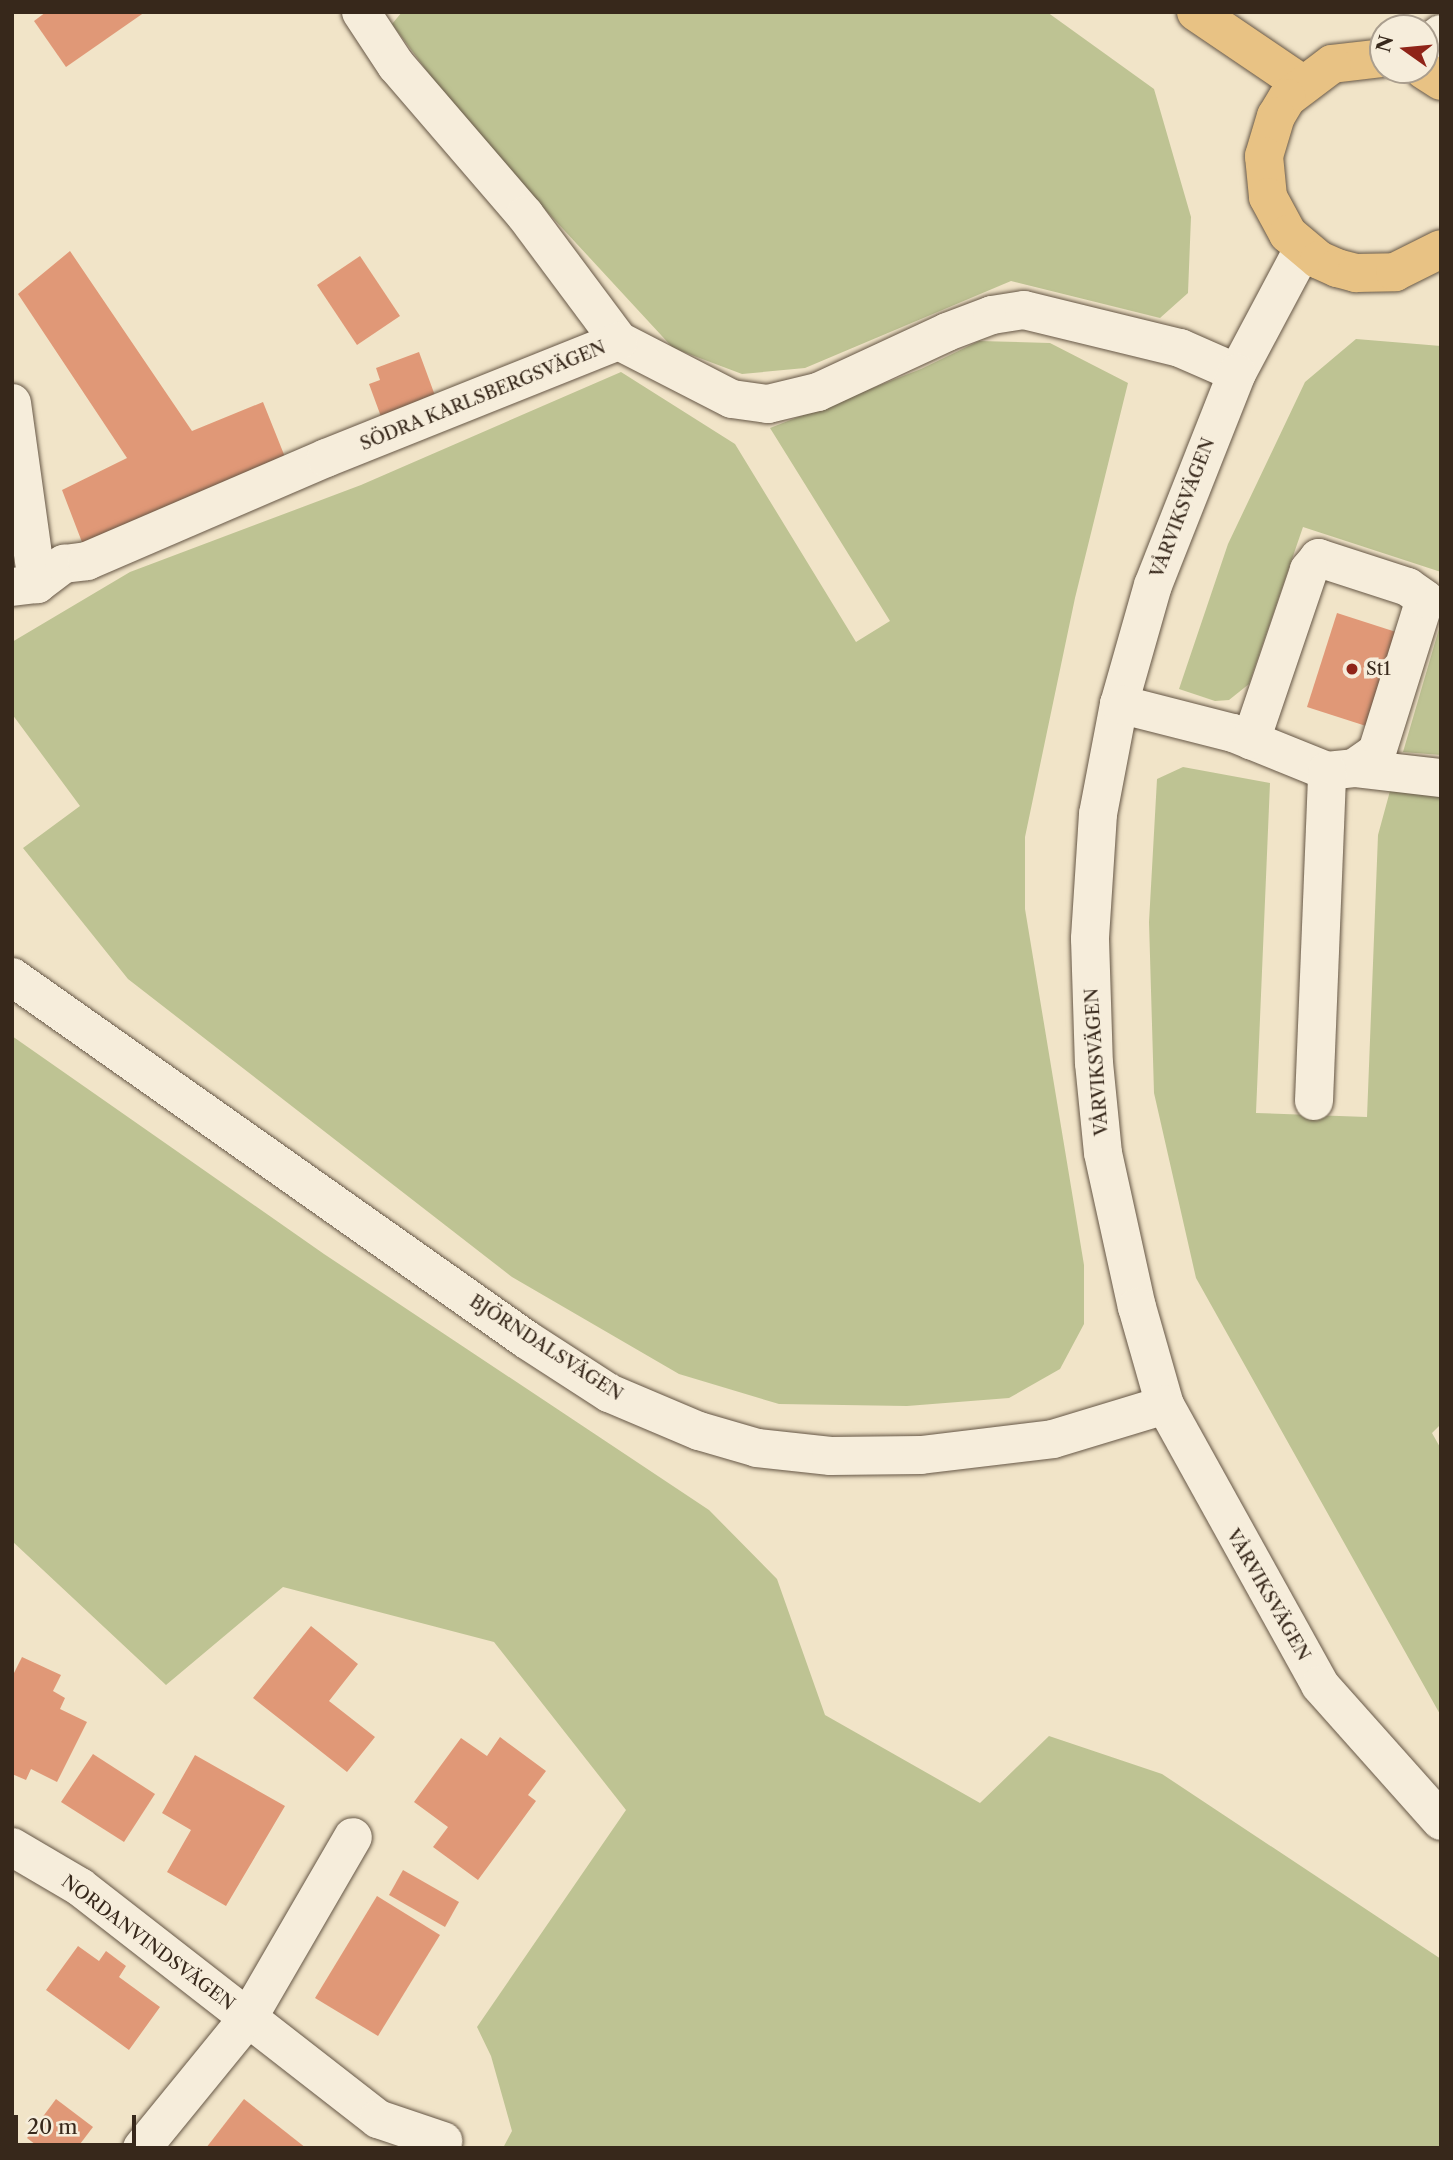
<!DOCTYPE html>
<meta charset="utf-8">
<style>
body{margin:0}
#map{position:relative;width:1453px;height:2160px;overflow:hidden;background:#f1e4c8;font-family:"Libre Caslon Text",serif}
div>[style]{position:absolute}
.green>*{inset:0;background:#bec393}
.building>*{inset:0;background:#e09877}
.roads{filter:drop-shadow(0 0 2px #665746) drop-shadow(0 0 2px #665746)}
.minor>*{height:38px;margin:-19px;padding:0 19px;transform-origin:19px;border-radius:19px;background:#f6eddb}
.major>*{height:38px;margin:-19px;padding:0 19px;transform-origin:19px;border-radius:19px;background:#e8c284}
.dots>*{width:19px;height:19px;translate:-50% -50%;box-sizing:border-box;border:4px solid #f6eddb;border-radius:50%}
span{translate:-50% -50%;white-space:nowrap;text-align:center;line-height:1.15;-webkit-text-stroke:7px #f6eddb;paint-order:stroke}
.street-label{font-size:18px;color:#37281b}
.poi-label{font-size:18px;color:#37281b}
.left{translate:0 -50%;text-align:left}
.frame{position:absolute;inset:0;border:14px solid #37281b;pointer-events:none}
.north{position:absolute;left:1369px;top:14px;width:70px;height:70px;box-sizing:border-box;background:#f6eddb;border:2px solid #aa9e8e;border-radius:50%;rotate:285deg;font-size:19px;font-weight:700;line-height:28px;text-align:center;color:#37281b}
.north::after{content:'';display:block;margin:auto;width:24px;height:32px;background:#8f2418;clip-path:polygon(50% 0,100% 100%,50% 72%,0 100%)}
.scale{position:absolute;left:14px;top:2115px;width:122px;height:32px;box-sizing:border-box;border:4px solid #37281b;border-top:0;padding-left:9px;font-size:21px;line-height:24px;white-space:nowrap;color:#37281b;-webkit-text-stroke:5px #f6eddb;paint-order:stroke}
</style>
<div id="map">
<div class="green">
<i style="clip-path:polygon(402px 12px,1047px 12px,1154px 89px,1191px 217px,1188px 293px,1160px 318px,1011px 281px,805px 368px,742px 374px,673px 348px,467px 125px,392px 24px)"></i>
<i style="clip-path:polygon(1356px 339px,1441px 346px,1441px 572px,1303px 527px,1249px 684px,1229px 700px,1215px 701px,1179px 689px,1228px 544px,1305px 382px)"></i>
<i style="clip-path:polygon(979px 341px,1050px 343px,1128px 383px,1075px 598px,1025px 837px,1025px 909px,1084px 1265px,1084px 1324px,1060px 1369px,1009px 1398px,907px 1406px,779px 1404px,679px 1374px,512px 1277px,128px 979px,23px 848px,80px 806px,12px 714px,12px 642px,130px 572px,361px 485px,621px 372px,735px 444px,856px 642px,890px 621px,770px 428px,921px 369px)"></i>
<i style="clip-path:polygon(1441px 622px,1441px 755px,1403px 752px)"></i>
<i style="clip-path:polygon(1183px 767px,1270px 783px,1256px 1113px,1367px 1117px,1378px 835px,1390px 791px,1441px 789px,1441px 1424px,1432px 1433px,1441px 1449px,1441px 1716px,1196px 1278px,1154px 1093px,1149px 922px,1157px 779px)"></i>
<i style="clip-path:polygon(12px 1036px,324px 1254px,709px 1510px,777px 1579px,825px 1715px,980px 1803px,1049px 1736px,1162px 1774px,1441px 1959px,1441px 2148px,503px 2148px,512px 2131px,491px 2056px,477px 2027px,626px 1810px,494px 1642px,283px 1587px,166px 1685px,12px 1541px)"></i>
</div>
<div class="building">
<i style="clip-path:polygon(46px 12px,145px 12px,66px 67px,34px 21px)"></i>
<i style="clip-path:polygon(70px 251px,192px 431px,263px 402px,289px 467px,85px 550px,62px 490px,127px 458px,18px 294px)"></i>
<i style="clip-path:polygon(360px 256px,400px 316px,357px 345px,317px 285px)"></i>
<i style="clip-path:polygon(419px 352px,437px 401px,383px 422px,369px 384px,380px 380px,376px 368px)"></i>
<i style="clip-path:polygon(1337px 613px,1396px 632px,1366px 726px,1307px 707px)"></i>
<i style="clip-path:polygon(311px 1626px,358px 1664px,329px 1701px,375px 1737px,347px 1772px,253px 1698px)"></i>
<i style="clip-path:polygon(22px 1657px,61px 1675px,53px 1691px,65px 1698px,60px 1709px,87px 1722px,57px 1782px,31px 1769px,26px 1780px,12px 1774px,12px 1677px)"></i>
<i style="clip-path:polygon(500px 1737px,546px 1771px,528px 1795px,536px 1801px,478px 1880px,433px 1847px,448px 1827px,414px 1802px,461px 1738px,487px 1756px)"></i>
<i style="clip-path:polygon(93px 1754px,155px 1794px,124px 1842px,61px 1802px)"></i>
<i style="clip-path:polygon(195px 1755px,285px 1806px,226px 1906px,167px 1872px,191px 1830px,162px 1813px)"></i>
<i style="clip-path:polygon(403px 1870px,459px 1902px,445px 1927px,389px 1895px)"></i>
<i style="clip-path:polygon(377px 1896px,440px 1935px,378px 2036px,315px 1998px)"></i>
<i style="clip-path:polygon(78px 1946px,99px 1961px,106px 1951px,126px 1966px,119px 1977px,160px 2007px,129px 2050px,46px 1990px)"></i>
<i style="clip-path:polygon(56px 2099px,93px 2127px,77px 2148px,40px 2148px,27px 2138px)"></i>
<i style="clip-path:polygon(244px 2099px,306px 2148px,206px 2148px)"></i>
</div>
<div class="roads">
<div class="minor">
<i style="left:361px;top:12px;width:64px;rotate:56.6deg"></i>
<i style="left:396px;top:65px;width:198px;rotate:49.3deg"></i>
<i style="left:525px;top:215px;width:157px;rotate:53.3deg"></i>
<i style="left:619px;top:341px;width:127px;rotate:27.2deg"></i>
<i style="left:732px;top:399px;width:36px;rotate:8deg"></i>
<i style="left:768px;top:404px;width:51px;rotate:-13.5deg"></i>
<i style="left:818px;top:392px;width:142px;rotate:-24.9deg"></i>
<i style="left:947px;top:332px;width:48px;rotate:-20.7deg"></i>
<i style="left:992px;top:315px;width:32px;rotate:-9deg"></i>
<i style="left:1024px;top:310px;width:161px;rotate:13.7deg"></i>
<i style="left:1180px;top:348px;width:62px;rotate:23.7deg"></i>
<i style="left:1425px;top:46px;width:20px;rotate:-37deg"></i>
<i style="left:1303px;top:249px;width:140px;rotate:118deg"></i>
<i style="left:1237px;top:373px;width:228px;rotate:111.6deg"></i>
<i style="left:1153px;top:585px;width:124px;rotate:105.9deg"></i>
<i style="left:1119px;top:704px;width:112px;rotate:100.8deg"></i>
<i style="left:1098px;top:814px;width:125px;rotate:93.7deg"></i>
<i style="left:1090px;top:939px;width:124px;rotate:88.2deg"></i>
<i style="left:1094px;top:1063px;width:90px;rotate:84.3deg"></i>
<i style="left:1103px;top:1153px;width:158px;rotate:77.6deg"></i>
<i style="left:1137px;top:1307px;width:102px;rotate:74.1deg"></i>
<i style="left:1165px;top:1405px;width:320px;rotate:61deg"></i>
<i style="left:1320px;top:1685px;width:182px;rotate:48.3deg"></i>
<i style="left:12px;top:403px;width:183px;rotate:82.1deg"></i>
<i style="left:12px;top:587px;width:25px;rotate:-7deg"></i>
<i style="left:37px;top:584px;width:34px;rotate:-37deg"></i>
<i style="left:64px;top:564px;width:23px;rotate:-7deg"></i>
<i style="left:87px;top:561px;width:260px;rotate:-23.3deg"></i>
<i style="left:326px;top:458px;width:315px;rotate:-21.8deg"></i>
<i style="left:1119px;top:704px;width:118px;rotate:14.3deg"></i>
<i style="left:1233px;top:733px;width:101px;rotate:22deg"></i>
<i style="left:1327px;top:771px;width:27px;rotate:-6deg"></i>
<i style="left:1354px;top:768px;width:28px;rotate:-35deg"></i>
<i style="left:1377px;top:752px;width:160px;rotate:-72.6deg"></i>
<i style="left:1425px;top:599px;width:21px;rotate:-145deg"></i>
<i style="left:1408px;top:587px;width:94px;rotate:-162deg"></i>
<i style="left:1319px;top:558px;width:16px;rotate:130deg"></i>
<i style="left:1309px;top:570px;width:180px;rotate:108.8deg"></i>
<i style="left:1354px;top:768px;width:88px;rotate:6.6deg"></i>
<i style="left:12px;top:977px;width:630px;rotate:35.18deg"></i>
<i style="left:527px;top:1340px;width:98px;rotate:32.9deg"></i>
<i style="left:609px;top:1393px;width:98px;rotate:22.9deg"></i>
<i style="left:699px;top:1431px;width:60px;rotate:16.3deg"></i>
<i style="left:757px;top:1448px;width:74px;rotate:6.2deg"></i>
<i style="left:831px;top:1456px;width:90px;rotate:-0.6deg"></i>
<i style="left:921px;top:1455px;width:133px;rotate:-6.9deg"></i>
<i style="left:1053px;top:1439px;width:117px;rotate:-16.9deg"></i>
<i style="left:1314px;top:1101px;width:330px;rotate:-87.7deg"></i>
<i style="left:12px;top:1847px;width:79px;rotate:30.5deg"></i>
<i style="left:80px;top:1887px;width:378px;rotate:37.9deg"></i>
<i style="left:378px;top:2119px;width:69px;rotate:18.7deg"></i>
<i style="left:142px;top:2148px;width:168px;rotate:-50.8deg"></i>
<i style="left:248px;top:2018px;width:209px;rotate:-59.9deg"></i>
</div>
<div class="major">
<i style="left:1196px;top:12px;width:127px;rotate:34.1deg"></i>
<i style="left:1383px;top:58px;width:51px;rotate:173.3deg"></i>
<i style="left:1332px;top:64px;width:56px;rotate:142.9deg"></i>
<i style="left:1287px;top:98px;width:21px;rotate:121deg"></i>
<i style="left:1276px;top:116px;width:42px;rotate:106.7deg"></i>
<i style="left:1264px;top:156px;width:41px;rotate:84.4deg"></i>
<i style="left:1268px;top:197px;width:42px;rotate:61.6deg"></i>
<i style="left:1288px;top:234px;width:40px;rotate:40deg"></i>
<i style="left:1319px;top:260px;width:20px;rotate:24deg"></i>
<i style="left:1337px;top:268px;width:20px;rotate:15deg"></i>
<i style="left:1356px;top:273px;width:39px;rotate:-1deg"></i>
<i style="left:1395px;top:272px;width:51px;rotate:-26.6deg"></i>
<i style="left:1424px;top:70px;width:20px;rotate:33deg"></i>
</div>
</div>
<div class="dots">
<i style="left:1352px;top:669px;background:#8f2418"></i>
</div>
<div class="street-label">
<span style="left:483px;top:396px;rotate:-22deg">SÖDRA KARLSBERGSVÄGEN</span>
<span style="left:1183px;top:508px;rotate:-69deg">VÅRVIKSVÄGEN</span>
<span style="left:1097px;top:1062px;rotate:-94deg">VÅRVIKSVÄGEN</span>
<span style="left:546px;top:1348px;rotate:33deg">BJÖRNDALSVÄGEN</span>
<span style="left:1268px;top:1595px;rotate:60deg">VÅRVIKSVÄGEN</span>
<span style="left:148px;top:1943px;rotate:37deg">NORDANVINDSVÄGEN</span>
</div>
<div class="poi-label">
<span class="left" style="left:1366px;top:669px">St1</span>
</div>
<div class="frame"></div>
<div class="north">N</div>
<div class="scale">20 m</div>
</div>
